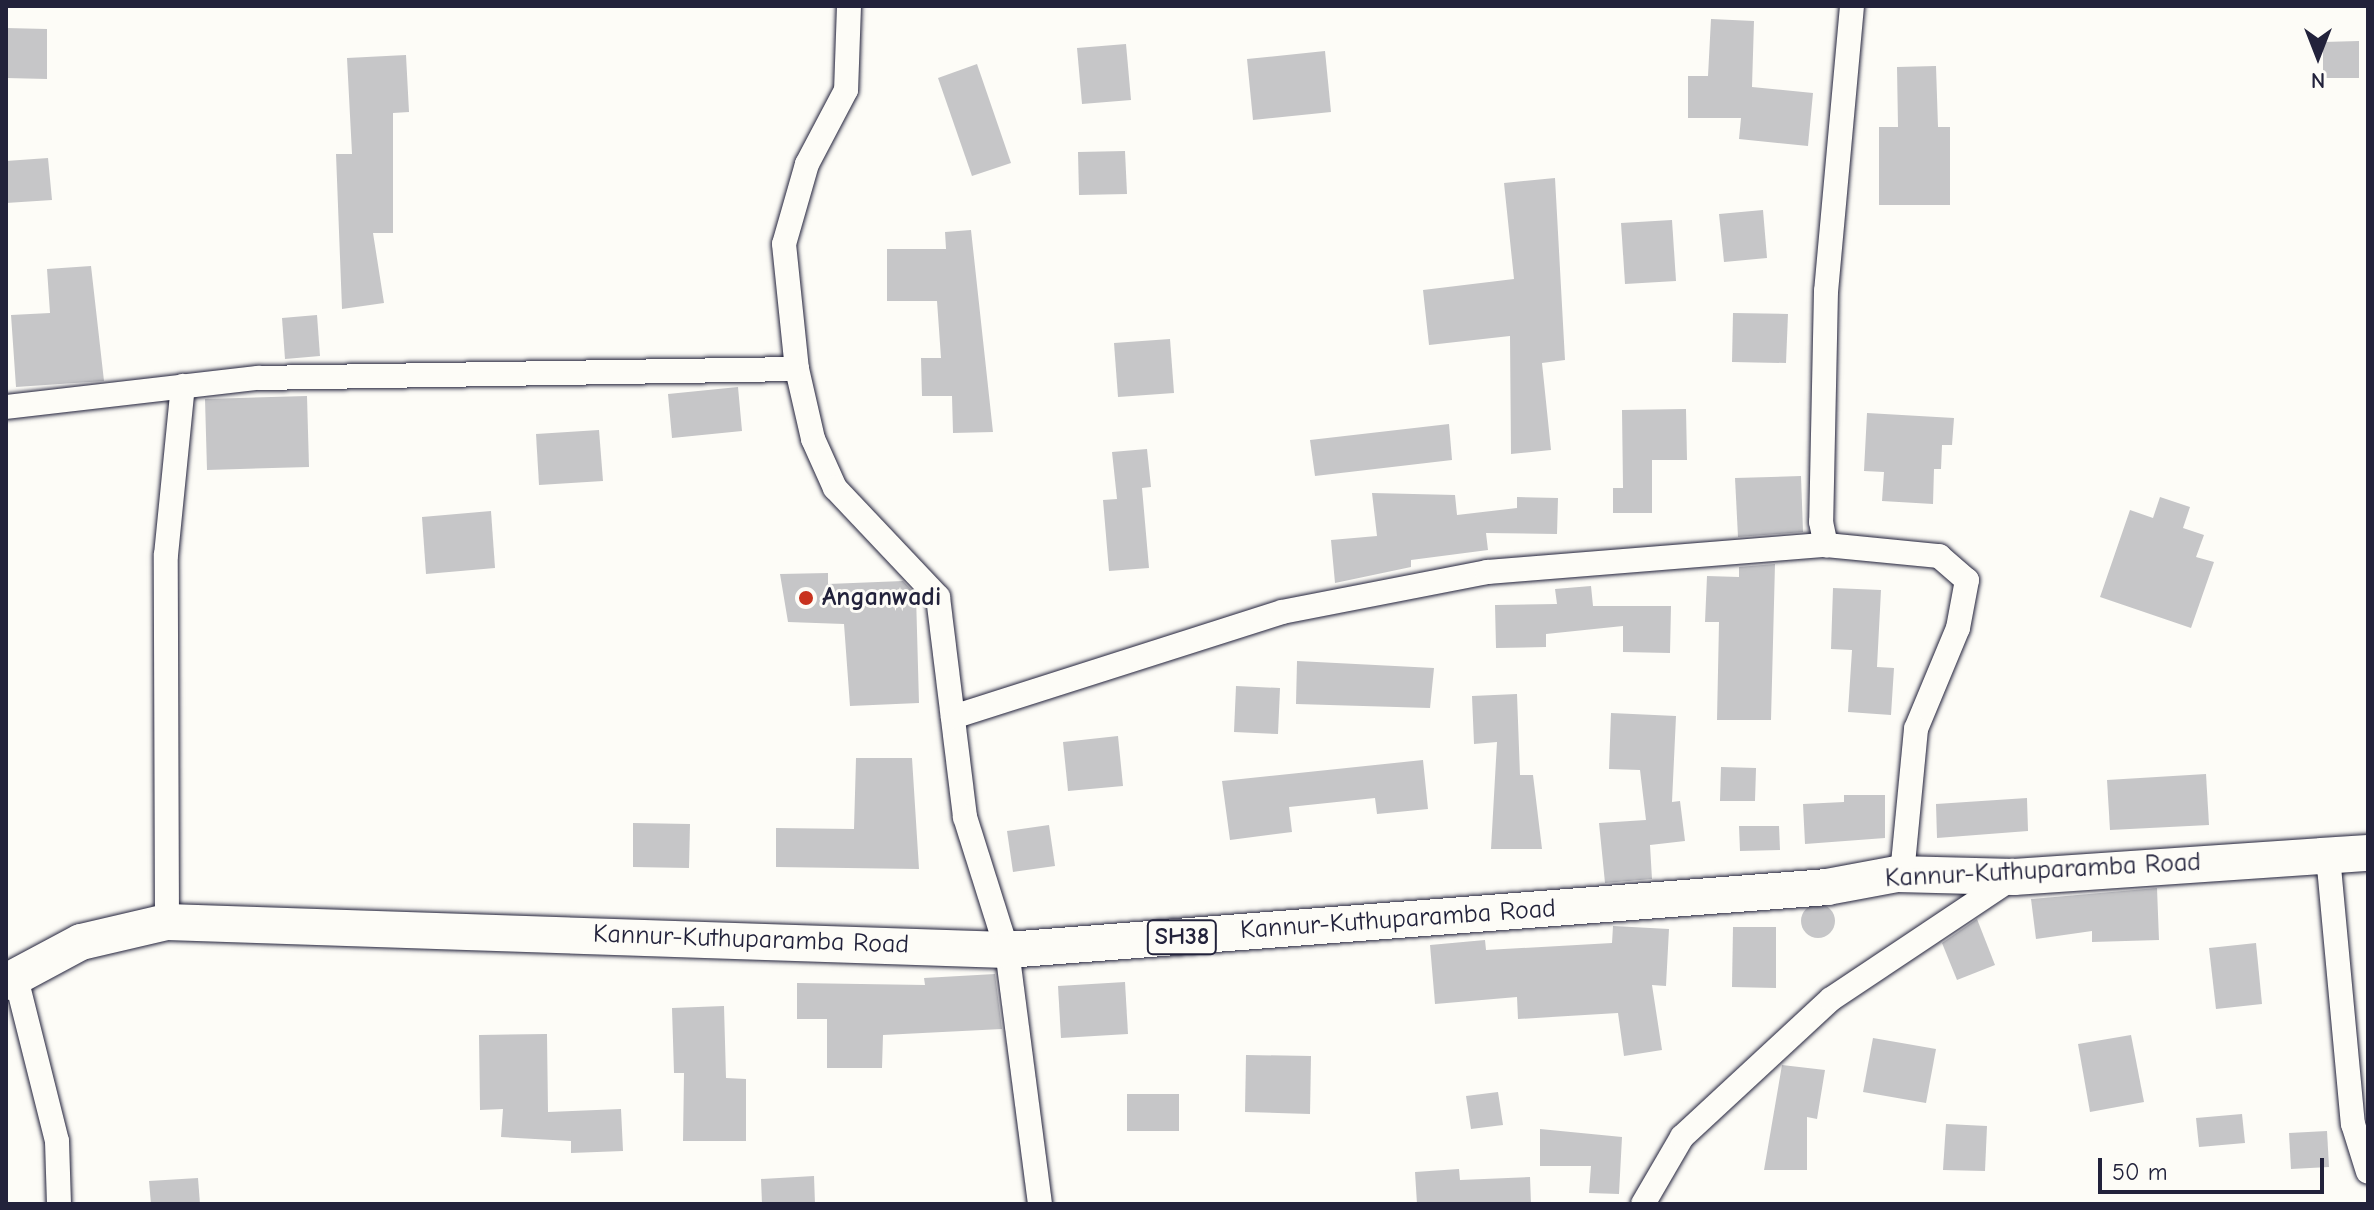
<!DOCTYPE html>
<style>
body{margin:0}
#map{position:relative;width:2374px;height:1210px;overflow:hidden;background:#fdfcf7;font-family:"Comic Neue",sans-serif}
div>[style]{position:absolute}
.building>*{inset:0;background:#c6c6c8}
.round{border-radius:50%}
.roads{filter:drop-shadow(0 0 2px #22223b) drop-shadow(0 0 2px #22223b)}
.minor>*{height:24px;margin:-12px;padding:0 12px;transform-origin:12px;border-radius:12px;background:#fdfcf7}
.primary>*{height:36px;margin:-18px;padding:0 18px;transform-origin:18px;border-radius:18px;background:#fdfcf7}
.dots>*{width:22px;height:22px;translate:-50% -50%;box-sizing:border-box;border:4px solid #fdfcf7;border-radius:50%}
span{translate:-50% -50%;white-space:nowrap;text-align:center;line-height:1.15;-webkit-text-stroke:6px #fdfcf7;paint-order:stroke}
.shield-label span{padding:2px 6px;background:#fdfcf7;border:2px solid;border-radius:6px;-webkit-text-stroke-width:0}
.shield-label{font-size:24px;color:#22223b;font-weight:700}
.poi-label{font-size:26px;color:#22223b;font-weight:700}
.left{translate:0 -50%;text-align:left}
.street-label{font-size:26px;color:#22223b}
.frame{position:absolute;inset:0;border:8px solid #22223b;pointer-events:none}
.north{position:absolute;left:2278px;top:16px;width:80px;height:80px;-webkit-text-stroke:6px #fdfcf7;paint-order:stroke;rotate:180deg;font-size:22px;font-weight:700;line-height:32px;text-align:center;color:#22223b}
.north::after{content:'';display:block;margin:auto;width:28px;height:36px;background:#22223b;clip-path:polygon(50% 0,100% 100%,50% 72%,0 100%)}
.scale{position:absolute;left:2098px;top:1158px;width:226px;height:36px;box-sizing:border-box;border:4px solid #22223b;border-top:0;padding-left:10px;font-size:24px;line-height:28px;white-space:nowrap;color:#22223b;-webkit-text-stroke:6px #fdfcf7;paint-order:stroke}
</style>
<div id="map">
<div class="building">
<i style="clip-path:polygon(1711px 19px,1754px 21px,1752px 87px,1813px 93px,1808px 146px,1739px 139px,1741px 118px,1688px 118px,1688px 76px,1708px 76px)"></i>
<i style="clip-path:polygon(6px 28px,47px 29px,47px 79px,6px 78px)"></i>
<i style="clip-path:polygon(2359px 41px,2359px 78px,2323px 78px,2323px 42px)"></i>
<i style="clip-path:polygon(1126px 44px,1131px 100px,1082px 104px,1077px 48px)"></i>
<i style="clip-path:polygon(1325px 51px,1331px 112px,1253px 120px,1247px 59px)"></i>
<i style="clip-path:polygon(406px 55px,409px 112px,393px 113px,393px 233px,373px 233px,384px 303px,342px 309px,336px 154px,352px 154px,347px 58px)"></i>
<i style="clip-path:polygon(977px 64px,1011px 163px,972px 176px,938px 78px)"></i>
<i style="clip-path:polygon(1936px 66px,1938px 127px,1950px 127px,1950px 205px,1879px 205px,1879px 127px,1898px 127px,1897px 67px)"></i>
<i style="clip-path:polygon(1125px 151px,1127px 194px,1079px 195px,1078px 152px)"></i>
<i style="clip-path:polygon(48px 158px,52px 200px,6px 203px,6px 161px)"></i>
<i style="clip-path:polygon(1555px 178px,1565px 360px,1542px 363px,1551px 450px,1511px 454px,1510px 336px,1429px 345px,1423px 290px,1514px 279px,1504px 183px)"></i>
<i style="clip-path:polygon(1763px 210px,1767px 258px,1724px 262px,1719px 214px)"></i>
<i style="clip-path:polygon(1672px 220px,1676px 281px,1625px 284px,1621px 223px)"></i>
<i style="clip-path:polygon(971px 230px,993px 432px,953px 433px,952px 396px,922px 396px,921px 358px,941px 358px,937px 301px,887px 301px,887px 249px,946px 249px,945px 232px)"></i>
<i style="clip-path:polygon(91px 266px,104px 381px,16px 387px,11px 315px,50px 313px,47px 269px)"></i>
<i style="clip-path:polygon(1733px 313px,1788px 314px,1786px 363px,1732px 362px)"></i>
<i style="clip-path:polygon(317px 315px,320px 356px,285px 359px,282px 318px)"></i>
<i style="clip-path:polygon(1170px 339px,1174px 393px,1118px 397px,1114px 343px)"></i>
<i style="clip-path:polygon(738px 387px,742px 431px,672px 438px,668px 394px)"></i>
<i style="clip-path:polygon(307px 396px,309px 467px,207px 470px,205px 399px)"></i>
<i style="clip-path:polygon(1686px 409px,1687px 460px,1652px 460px,1652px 513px,1613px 513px,1613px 488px,1623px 488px,1622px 410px)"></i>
<i style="clip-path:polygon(1867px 413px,1954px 418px,1952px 445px,1942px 445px,1941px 469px,1934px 469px,1933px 504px,1882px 501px,1884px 472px,1864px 471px)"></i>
<i style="clip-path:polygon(1449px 424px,1452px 460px,1315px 476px,1310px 440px)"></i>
<i style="clip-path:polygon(599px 430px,603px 481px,539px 485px,536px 434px)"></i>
<i style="clip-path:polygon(1147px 449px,1151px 487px,1142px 488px,1149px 568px,1109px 571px,1103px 500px,1117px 499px,1112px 452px)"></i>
<i style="clip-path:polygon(1801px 476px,1803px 532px,1738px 537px,1735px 478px)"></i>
<i style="clip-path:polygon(1372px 493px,1455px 495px,1457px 515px,1517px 508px,1517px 497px,1558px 498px,1557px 534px,1486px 533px,1488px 550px,1411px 560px,1411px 567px,1335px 583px,1331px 540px,1377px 536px)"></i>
<i style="clip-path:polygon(2160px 497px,2190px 507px,2183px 528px,2204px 535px,2196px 557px,2214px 562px,2191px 628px,2100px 597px,2130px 510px,2153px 518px)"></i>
<i style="clip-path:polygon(491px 511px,495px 568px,426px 574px,422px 517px)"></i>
<i style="clip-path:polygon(1775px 564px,1771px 720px,1717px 720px,1719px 622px,1705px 622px,1707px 576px,1739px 577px,1739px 567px)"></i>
<i style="clip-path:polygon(828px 573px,828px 584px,903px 581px,916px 595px,919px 703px,850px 706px,844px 624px,788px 622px,780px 574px)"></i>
<i style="clip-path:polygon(1591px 586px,1593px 606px,1671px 606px,1670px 653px,1623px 652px,1623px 626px,1546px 634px,1546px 647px,1496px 648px,1495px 605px,1557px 604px,1555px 589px)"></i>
<i style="clip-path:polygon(1833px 588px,1881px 590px,1877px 667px,1894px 668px,1891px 715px,1848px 712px,1852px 650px,1831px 649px)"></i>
<i style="clip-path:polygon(1297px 661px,1434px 668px,1430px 708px,1296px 704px)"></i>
<i style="clip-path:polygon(1236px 686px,1280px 688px,1278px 734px,1234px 732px)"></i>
<i style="clip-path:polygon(1517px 694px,1520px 775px,1533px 775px,1542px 849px,1491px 849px,1497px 742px,1474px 744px,1472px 696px)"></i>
<i style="clip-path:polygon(1611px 713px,1676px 716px,1672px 802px,1680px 801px,1685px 841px,1650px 845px,1652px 879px,1605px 883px,1599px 823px,1646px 820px,1640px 770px,1609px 769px)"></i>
<i style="clip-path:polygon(1118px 736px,1123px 786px,1068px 791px,1063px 742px)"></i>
<i style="clip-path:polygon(856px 758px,912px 758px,919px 869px,776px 867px,776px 828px,854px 829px)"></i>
<i style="clip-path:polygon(1423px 760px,1428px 809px,1377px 814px,1375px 798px,1289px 807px,1292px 832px,1230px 840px,1222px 781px)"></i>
<i style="clip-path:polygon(1721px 767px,1756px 768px,1755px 801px,1720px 801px)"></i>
<i style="clip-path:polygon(2206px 774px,2209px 825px,2110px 830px,2107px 780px)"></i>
<i style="clip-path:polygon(1844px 795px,1885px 795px,1885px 838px,1805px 844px,1803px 804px,1844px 802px)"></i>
<i style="clip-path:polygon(2027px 798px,2028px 831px,1937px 838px,1936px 804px)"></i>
<i style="clip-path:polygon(633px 823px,690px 824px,689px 868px,633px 867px)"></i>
<i style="clip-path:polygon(1049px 825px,1055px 866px,1013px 872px,1007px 831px)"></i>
<i style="clip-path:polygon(1739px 826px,1779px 826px,1780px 850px,1740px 851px)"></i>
<i style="clip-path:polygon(2157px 888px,2159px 940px,2092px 942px,2092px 931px,2036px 939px,2031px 899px)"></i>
<i class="round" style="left:1801px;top:904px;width:34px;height:34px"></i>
<i style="clip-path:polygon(1977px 919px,1995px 965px,1957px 980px,1942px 943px)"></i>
<i style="clip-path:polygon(1613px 926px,1669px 929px,1666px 986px,1652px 985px,1662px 1050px,1624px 1056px,1618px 1013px,1518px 1019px,1517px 997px,1435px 1004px,1430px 945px,1485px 940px,1486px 950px,1612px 943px)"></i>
<i style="clip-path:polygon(1733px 927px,1776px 927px,1776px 988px,1732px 987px)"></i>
<i style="clip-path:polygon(2256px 943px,2262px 1004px,2216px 1009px,2209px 948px)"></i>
<i style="clip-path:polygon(995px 974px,1002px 1029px,883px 1035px,882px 1068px,827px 1068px,827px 1019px,797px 1019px,797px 983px,925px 985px,924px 978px)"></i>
<i style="clip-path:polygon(1125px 982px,1128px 1034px,1061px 1038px,1058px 986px)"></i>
<i style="clip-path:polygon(724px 1006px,726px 1078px,746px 1079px,746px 1141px,683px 1141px,684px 1073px,674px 1073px,672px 1008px)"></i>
<i style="clip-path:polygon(547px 1034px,548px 1112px,621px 1109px,623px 1151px,571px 1153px,571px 1141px,501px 1137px,503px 1109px,480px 1110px,479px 1035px)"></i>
<i style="clip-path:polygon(2131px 1035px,2144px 1102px,2090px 1112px,2078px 1044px)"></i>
<i style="clip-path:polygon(1873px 1038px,1936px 1049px,1926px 1103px,1863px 1092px)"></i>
<i style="clip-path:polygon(1246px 1055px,1311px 1056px,1310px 1114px,1245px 1112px)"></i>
<i style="clip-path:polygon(1782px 1065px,1825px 1070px,1817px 1119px,1807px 1117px,1807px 1170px,1764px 1170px)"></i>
<i style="clip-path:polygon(1498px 1092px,1503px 1125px,1471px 1129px,1466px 1096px)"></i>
<i style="clip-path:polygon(1127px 1094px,1179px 1094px,1179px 1131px,1127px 1131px)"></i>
<i style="clip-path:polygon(2242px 1114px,2245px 1143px,2199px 1147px,2196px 1118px)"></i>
<i style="clip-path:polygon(1946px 1124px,1987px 1126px,1985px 1171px,1943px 1170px)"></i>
<i style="clip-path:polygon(1540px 1129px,1622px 1137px,1619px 1194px,1589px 1193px,1591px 1166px,1540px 1166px)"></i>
<i style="clip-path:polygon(2327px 1131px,2329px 1167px,2291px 1169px,2289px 1133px)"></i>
<i style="clip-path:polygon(1459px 1169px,1460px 1180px,1530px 1177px,1531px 1204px,1417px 1204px,1415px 1172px)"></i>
<i style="clip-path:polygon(814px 1176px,815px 1204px,762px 1204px,761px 1179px)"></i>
<i style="clip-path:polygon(198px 1178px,200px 1204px,151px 1204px,149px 1181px)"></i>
</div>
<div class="roads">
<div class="minor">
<i style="left:849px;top:6px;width:84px;rotate:92deg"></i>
<i style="left:846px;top:90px;width:84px;rotate:117.8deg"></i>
<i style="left:807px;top:164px;width:83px;rotate:106deg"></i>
<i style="left:784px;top:244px;width:126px;rotate:84.1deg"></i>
<i style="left:797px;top:369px;width:72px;rotate:77.1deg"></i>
<i style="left:813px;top:439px;width:54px;rotate:65.8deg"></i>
<i style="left:835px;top:488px;width:150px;rotate:46.6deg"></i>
<i style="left:938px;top:597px;width:222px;rotate:83deg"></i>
<i style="left:965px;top:817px;width:139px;rotate:72.5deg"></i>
<i style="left:1007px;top:950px;width:256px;rotate:82.6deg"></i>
<i style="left:1852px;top:6px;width:286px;rotate:95.2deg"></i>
<i style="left:1826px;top:291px;width:231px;rotate:91.2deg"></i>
<i style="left:1821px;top:522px;width:24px;rotate:78deg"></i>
<i style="left:1826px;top:545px;width:114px;rotate:5.6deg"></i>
<i style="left:1939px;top:556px;width:37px;rotate:41deg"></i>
<i style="left:1967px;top:580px;width:49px;rotate:100.6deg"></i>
<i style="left:1958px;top:628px;width:109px;rotate:112.6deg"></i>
<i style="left:1916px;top:729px;width:146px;rotate:95.5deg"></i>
<i style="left:6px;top:407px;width:254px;rotate:-6.6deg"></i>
<i style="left:258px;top:378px;width:539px;rotate:-0.96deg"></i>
<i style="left:953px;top:717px;width:345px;rotate:-17.7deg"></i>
<i style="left:1282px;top:612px;width:209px;rotate:-11deg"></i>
<i style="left:1487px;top:572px;width:340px;rotate:-4.6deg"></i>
<i style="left:2328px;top:856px;width:269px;rotate:84.7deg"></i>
<i style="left:2353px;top:1124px;width:50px;rotate:72.6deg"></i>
<i style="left:167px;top:922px;width:367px;rotate:-90.2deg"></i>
<i style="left:166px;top:555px;width:170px;rotate:-84.3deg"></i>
<i style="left:16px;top:978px;width:168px;rotate:75.9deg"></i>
<i style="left:57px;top:1141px;width:63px;rotate:88.2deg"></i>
<i style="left:1643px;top:1204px;width:78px;rotate:-59.8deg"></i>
<i style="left:1682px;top:1137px;width:203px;rotate:-42.8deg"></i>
<i style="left:1831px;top:999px;width:220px;rotate:-33.7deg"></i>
</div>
<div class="primary">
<i style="left:6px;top:982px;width:85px;rotate:-28.1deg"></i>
<i style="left:81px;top:942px;width:88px;rotate:-13.1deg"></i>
<i style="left:167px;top:922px;width:840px;rotate:1.91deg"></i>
<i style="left:1007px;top:950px;width:822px;rotate:-4.39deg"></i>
<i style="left:1827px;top:887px;width:71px;rotate:-10.5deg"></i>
<i style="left:1897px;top:874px;width:117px;rotate:1.5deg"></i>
<i style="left:2014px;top:877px;width:355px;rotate:-3.9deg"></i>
</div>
</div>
<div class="dots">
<i style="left:806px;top:598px;background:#c8321e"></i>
</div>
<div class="shield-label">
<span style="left:1182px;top:937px">SH38</span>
</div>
<div class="poi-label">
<span class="left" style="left:822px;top:598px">Anganwadi</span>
</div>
<div class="street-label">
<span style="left:2043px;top:871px;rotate:-3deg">Kannur-Kuthuparamba Road</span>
<span style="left:1398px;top:920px;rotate:-4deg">Kannur-Kuthuparamba Road</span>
<span style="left:751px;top:940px;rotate:2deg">Kannur-Kuthuparamba Road</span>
</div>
<div class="frame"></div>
<div class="north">N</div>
<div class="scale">50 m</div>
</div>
